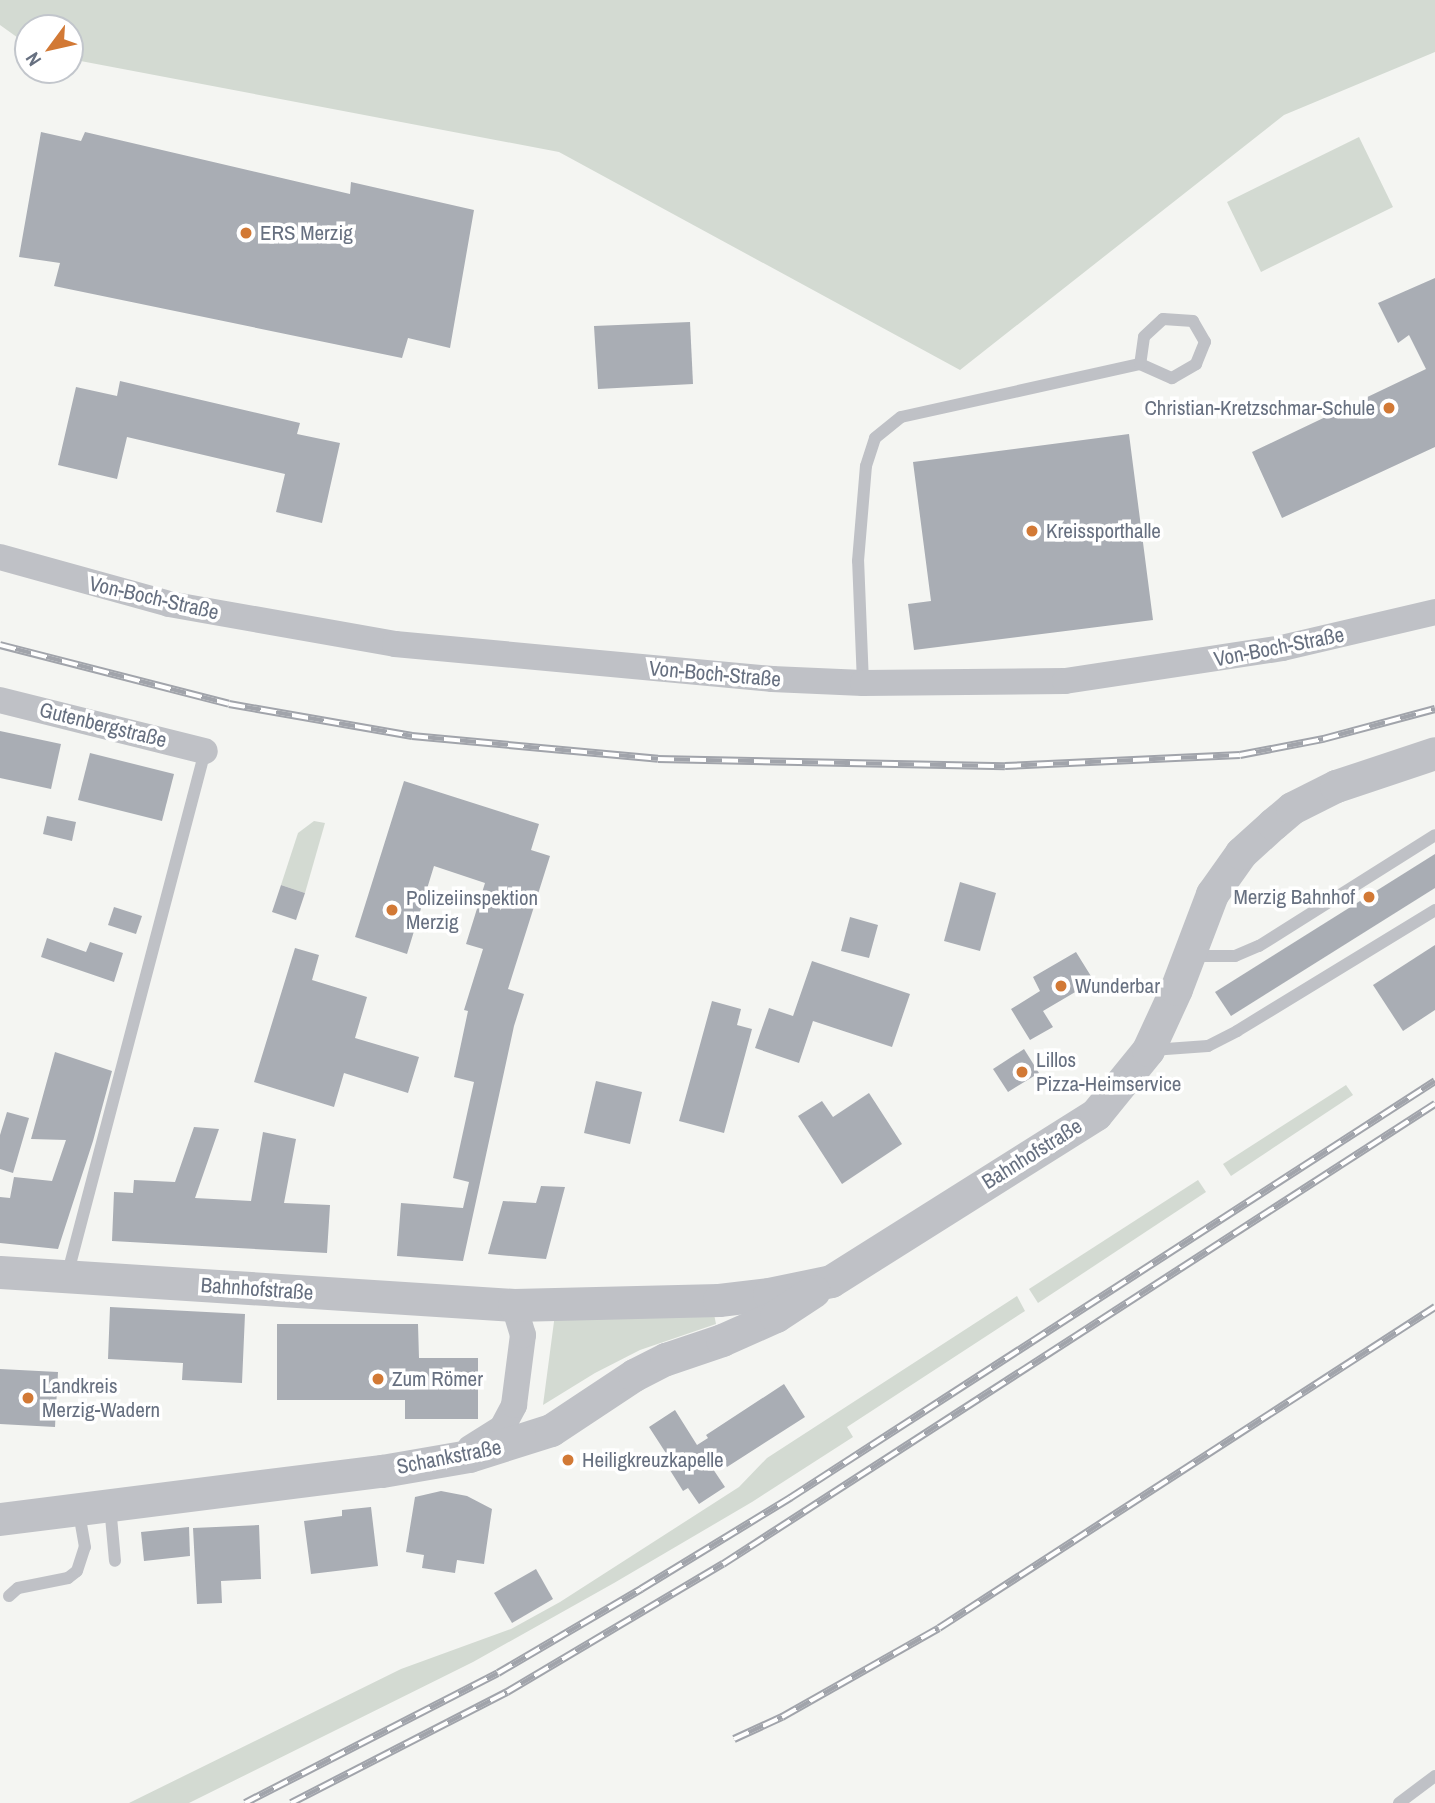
<!DOCTYPE html>
<meta charset="utf-8">
<style>
body{margin:0}
#map{position:relative;width:1435px;height:1803px;overflow:hidden;background:#f4f5f2;font-family:"Archivo Narrow",sans-serif}
div>[style]{position:absolute}
.green>*{inset:0;background:#d3dad2}
.building>*{inset:0;background:#a9adb4}
.round{border-radius:50%}
.service>*{height:12px;margin:-6px;padding:0 6px;transform-origin:6px;border-radius:6px;background:#bfc1c6}
.minor>*{height:26px;margin:-13px;padding:0 13px;transform-origin:13px;border-radius:13px;background:#bfc1c6}
.tertiary>*{height:33px;margin:-16.5px;padding:0 16.5px;transform-origin:16.5px;border-radius:16.5px;background:#bfc1c6}
.rail>*{height:8px;margin-top:-4px;transform-origin:0;background:repeating-linear-gradient(90deg,#fff 0 16px,#a1a4ab 0 32px);box-sizing:border-box;border-block:2px solid #a1a4ab}
.dots>*{width:19px;height:19px;translate:-50% -50%;box-sizing:border-box;border:4px solid #fff;border-radius:50%}
span{translate:-50% -50%;white-space:nowrap;text-align:center;line-height:1.15;-webkit-text-stroke:7px #fff;paint-order:stroke}
.poi-label{font-size:21px;color:#677080}
.left{translate:0 -50%;text-align:left}
.right{translate:-100% -50%;text-align:right}
.street-label{font-size:21px;color:#677080}
.north{position:absolute;left:14px;top:14px;width:70px;height:70px;box-sizing:border-box;background:#fff;border:2px solid #c2c6cc;border-radius:50%;rotate:237deg;font-size:19px;font-weight:700;line-height:28px;text-align:center;color:#677080}
.north::after{content:'';display:block;margin:auto;width:24px;height:32px;background:#d27935;clip-path:polygon(50% 0,100% 100%,50% 72%,0 100%)}
</style>
<div id="map">
<div class="green">
<i style="clip-path:polygon(0 0,1435px 0,1435px 52px,1284px 115px,960px 370px,559px 152px,70px 59px,70px 28px,28px 28px,28px 45px,0 25px)"></i>
<i style="clip-path:polygon(1359px 137px,1393px 207px,1261px 272px,1227px 202px)"></i>
<i style="clip-path:polygon(314px 821px,325px 823px,305px 893px,281px 885px,298px 833px)"></i>
<i style="clip-path:polygon(1346px 1085px,1353px 1095px,1231px 1176px,1223px 1164px)"></i>
<i style="clip-path:polygon(1198px 1180px,1206px 1192px,1038px 1303px,1029px 1289px)"></i>
<i style="clip-path:polygon(1017px 1296px,1025px 1311px,847px 1427px,853px 1437px,752px 1502px,614px 1583px,473px 1662px,189px 1803px,129px 1803px,401px 1669px,511px 1629px,560px 1602px,739px 1487px,767px 1458px)"></i>
<i style="clip-path:polygon(713px 1309px,716px 1324px,640px 1350px,595px 1373px,543px 1405px,555px 1314px)"></i>
</div>
<div class="building">
<i style="clip-path:polygon(41px 132px,81px 141px,85px 132px,350px 194px,351px 182px,474px 210px,450px 348px,408px 338px,402px 358px,54px 286px,60px 263px,19px 257px)"></i>
<i style="clip-path:polygon(1435px 278px,1435px 447px,1282px 518px,1252px 452px,1426px 369px,1409px 335px,1398px 343px,1378px 303px)"></i>
<i style="clip-path:polygon(690px 322px,693px 384px,598px 389px,594px 326px)"></i>
<i style="clip-path:polygon(120px 381px,300px 423px,297px 434px,340px 443px,322px 523px,276px 512px,285px 474px,127px 437px,117px 479px,58px 465px,76px 387px,117px 396px)"></i>
<i style="clip-path:polygon(1129px 434px,1153px 620px,914px 650px,908px 604px,931px 601px,913px 462px)"></i>
<i style="clip-path:polygon(0 731px,61px 744px,51px 789px,0 778px)"></i>
<i style="clip-path:polygon(90px 753px,174px 774px,162px 821px,78px 800px)"></i>
<i style="clip-path:polygon(404px 781px,539px 824px,531px 850px,550px 856px,508px 989px,524px 994px,514px 1026px,463px 1261px,397px 1256px,401px 1203px,463px 1208px,469px 1182px,453px 1178px,474px 1082px,454px 1077px,468px 1011px,464px 1010px,483px 949px,466px 944px,485px 883px,434px 866px,407px 954px,355px 937px)"></i>
<i style="clip-path:polygon(47px 816px,76px 822px,72px 841px,43px 834px)"></i>
<i style="clip-path:polygon(1435px 854px,1435px 888px,1231px 1016px,1215px 992px)"></i>
<i style="clip-path:polygon(960px 882px,996px 893px,980px 951px,944px 941px)"></i>
<i style="clip-path:polygon(281px 885px,305px 893px,296px 920px,272px 912px)"></i>
<i style="clip-path:polygon(114px 907px,142px 916px,136px 934px,108px 925px)"></i>
<i style="clip-path:polygon(850px 917px,878px 925px,869px 958px,841px 951px)"></i>
<i style="clip-path:polygon(47px 938px,86px 952px,90px 942px,123px 953px,114px 982px,41px 957px)"></i>
<i style="clip-path:polygon(1435px 945px,1435px 1010px,1403px 1031px,1373px 985px)"></i>
<i style="clip-path:polygon(295px 948px,319px 955px,312px 980px,367px 997px,355px 1038px,419px 1057px,408px 1093px,344px 1073px,334px 1107px,254px 1082px)"></i>
<i style="clip-path:polygon(1076px 952px,1094px 981px,1043px 1011px,1053px 1027px,1030px 1040px,1011px 1009px,1040px 991px,1033px 977px)"></i>
<i style="clip-path:polygon(812px 961px,910px 994px,892px 1047px,813px 1021px,799px 1063px,755px 1048px,769px 1008px,793px 1016px)"></i>
<i style="clip-path:polygon(712px 1001px,741px 1009px,737px 1025px,752px 1029px,724px 1133px,679px 1121px)"></i>
<i style="clip-path:polygon(1024px 1049px,1039px 1073px,1008px 1092px,993px 1069px)"></i>
<i style="clip-path:polygon(55px 1052px,112px 1071px,93px 1141px,58px 1249px,0 1243px,0 1197px,10px 1198px,14px 1177px,52px 1181px,66px 1140px,31px 1139px)"></i>
<i style="clip-path:polygon(596px 1081px,642px 1092px,630px 1144px,584px 1133px)"></i>
<i style="clip-path:polygon(869px 1093px,902px 1144px,842px 1184px,798px 1116px,822px 1101px,833px 1117px)"></i>
<i style="clip-path:polygon(7px 1112px,29px 1118px,13px 1173px,0 1169px,0 1135px)"></i>
<i style="clip-path:polygon(194px 1127px,219px 1129px,195px 1198px,251px 1201px,263px 1132px,296px 1139px,284px 1203px,330px 1205px,327px 1253px,112px 1241px,114px 1192px,133px 1193px,134px 1180px,175px 1182px)"></i>
<i style="clip-path:polygon(541px 1186px,565px 1187px,546px 1259px,488px 1254px,503px 1201px,536px 1203px)"></i>
<i style="clip-path:polygon(110px 1307px,245px 1314px,242px 1383px,182px 1380px,183px 1363px,108px 1359px)"></i>
<i style="clip-path:polygon(277px 1324px,418px 1324px,419px 1358px,478px 1358px,478px 1419px,405px 1419px,405px 1400px,277px 1400px)"></i>
<i style="clip-path:polygon(0 1369px,58px 1372px,55px 1427px,0 1424px)"></i>
<i style="clip-path:polygon(784px 1384px,805px 1417px,727px 1467px,722px 1459px,711px 1466px,725px 1487px,699px 1504px,688px 1488px,683px 1491px,668px 1467px,673px 1464px,649px 1427px,675px 1410px,697px 1445px,708px 1438px,706px 1435px)"></i>
<i class="round" style="left:559px;top:1451px;width:18px;height:18px"></i>
<i style="clip-path:polygon(441px 1491px,467px 1496px,492px 1509px,484px 1564px,457px 1560px,455px 1573px,422px 1568px,424px 1555px,406px 1552px,415px 1497px)"></i>
<i style="clip-path:polygon(371px 1507px,378px 1566px,311px 1574px,304px 1521px,342px 1516px,342px 1510px)"></i>
<i style="clip-path:polygon(259px 1525px,261px 1579px,221px 1581px,222px 1603px,197px 1604px,193px 1528px)"></i>
<i style="clip-path:polygon(189px 1527px,190px 1556px,144px 1561px,141px 1532px)"></i>
<i style="clip-path:polygon(536px 1569px,553px 1599px,512px 1623px,494px 1593px)"></i>
</div>
<div class="service">
<i style="left:863px;top:683px;width:122px;rotate:-92.3deg"></i>
<i style="left:858px;top:561px;width:95px;rotate:-85.2deg"></i>
<i style="left:866px;top:466px;width:29px;rotate:-72deg"></i>
<i style="left:875px;top:438px;width:33px;rotate:-39deg"></i>
<i style="left:901px;top:417px;width:245px;rotate:-12.5deg"></i>
<i style="left:1140px;top:364px;width:35px;rotate:24deg"></i>
<i style="left:1172px;top:378px;width:28px;rotate:-30deg"></i>
<i style="left:1196px;top:364px;width:24px;rotate:-68deg"></i>
<i style="left:1205px;top:342px;width:24px;rotate:-120deg"></i>
<i style="left:1193px;top:321px;width:30px;rotate:-176deg"></i>
<i style="left:1163px;top:319px;width:26px;rotate:137deg"></i>
<i style="left:1144px;top:337px;width:27px;rotate:98deg"></i>
<i style="left:1189px;top:956px;width:46px"></i>
<i style="left:1235px;top:956px;width:26px;rotate:-23deg"></i>
<i style="left:1259px;top:946px;width:208px;rotate:-32.2deg"></i>
<i style="left:1152px;top:1050px;width:56px;rotate:-4.1deg"></i>
<i style="left:1208px;top:1046px;width:33px;rotate:-27deg"></i>
<i style="left:1237px;top:1031px;width:232px;rotate:-31.4deg"></i>
<i style="left:67px;top:1276px;width:543px;rotate:-75.27deg"></i>
<i style="left:110px;top:1506px;width:55px;rotate:84.8deg"></i>
<i style="left:9px;top:1596px;width:12px;rotate:-42deg"></i>
<i style="left:18px;top:1588px;width:51px;rotate:-11.3deg"></i>
<i style="left:68px;top:1578px;width:11px;rotate:-38deg"></i>
<i style="left:77px;top:1571px;width:25px;rotate:-72deg"></i>
<i style="left:85px;top:1547px;width:36px;rotate:-100deg"></i>
<i style="left:1399px;top:1803px;width:45px;rotate:-36.9deg"></i>
</div>
<div class="minor">
<i style="left:0;top:557px;width:175px;rotate:15.5deg"></i>
<i style="left:169px;top:604px;width:230px;rotate:10deg"></i>
<i style="left:395px;top:644px;width:379px;rotate:5.3deg"></i>
<i style="left:772px;top:679px;width:91px;rotate:2.5deg"></i>
<i style="left:863px;top:683px;width:202px;rotate:-0.6deg"></i>
<i style="left:1065px;top:681px;width:219px;rotate:-8.6deg"></i>
<i style="left:1282px;top:648px;width:157px;rotate:-13.2deg"></i>
<i style="left:0;top:700px;width:211px;rotate:14deg"></i>
<i style="left:470px;top:1448px;width:38px;rotate:-32deg"></i>
<i style="left:502px;top:1428px;width:26px;rotate:-62deg"></i>
<i style="left:514px;top:1405px;width:71px;rotate:-82.7deg"></i>
<i style="left:523px;top:1335px;width:31px;rotate:-107deg"></i>
</div>
<div class="tertiary">
<i style="left:0;top:1272px;width:515px;rotate:3.67deg"></i>
<i style="left:514px;top:1305px;width:205px;rotate:-1.4deg"></i>
<i style="left:719px;top:1300px;width:50px;rotate:-6.8deg"></i>
<i style="left:769px;top:1294px;width:63px;rotate:-11.8deg"></i>
<i style="left:831px;top:1281px;width:313px;rotate:-32.2deg"></i>
<i style="left:1096px;top:1114px;width:82px;rotate:-50.9deg"></i>
<i style="left:1148px;top:1050px;width:67px;rotate:-65.3deg"></i>
<i style="left:1176px;top:989px;width:102px;rotate:-69.2deg"></i>
<i style="left:1212px;top:894px;width:50px;rotate:-54.7deg"></i>
<i style="left:1241px;top:853px;width:43px;rotate:-42.2deg"></i>
<i style="left:1273px;top:824px;width:25px;rotate:-40deg"></i>
<i style="left:1292px;top:808px;width:49px;rotate:-26.6deg"></i>
<i style="left:1336px;top:786px;width:104px;rotate:-18.4deg"></i>
<i style="left:0;top:1519px;width:385px;rotate:-7.2deg"></i>
<i style="left:382px;top:1471px;width:88px;rotate:-9.8deg"></i>
<i style="left:469px;top:1456px;width:86px;rotate:-17.6deg"></i>
<i style="left:551px;top:1430px;width:100px;rotate:-33.5deg"></i>
<i style="left:634px;top:1375px;width:36px;rotate:-27deg"></i>
<i style="left:666px;top:1359px;width:59px;rotate:-18.7deg"></i>
<i style="left:722px;top:1340px;width:59px;rotate:-24deg"></i>
<i style="left:776px;top:1316px;width:45px;rotate:-33.3deg"></i>
</div>
<div class="rail">
<i style="left:0;top:645px;width:236px;rotate:14.4deg"></i>
<i style="left:229px;top:704px;width:186px;rotate:9.9deg"></i>
<i style="left:412px;top:736px;width:247px;rotate:5.3deg"></i>
<i style="left:658px;top:759px;width:347px;rotate:1.2deg"></i>
<i style="left:1005px;top:766px;width:235px;rotate:-2.7deg"></i>
<i style="left:1240px;top:755px;width:85px;rotate:-10.9deg"></i>
<i style="left:1323px;top:739px;width:116px;rotate:-15deg"></i>
<i style="left:734px;top:1739px;width:53px;rotate:-24.6deg"></i>
<i style="left:782px;top:1717px;width:180px;rotate:-29.5deg"></i>
<i style="left:939px;top:1628px;width:591px;rotate:-32.91deg"></i>
<i style="left:245px;top:1803px;width:284px;rotate:-27.2deg"></i>
<i style="left:498px;top:1673px;width:166px;rotate:-30.4deg"></i>
<i style="left:641px;top:1589px;width:175px;rotate:-31.4deg"></i>
<i style="left:790px;top:1498px;width:768px;rotate:-32.88deg"></i>
<i style="left:291px;top:1803px;width:243px;rotate:-27.2deg"></i>
<i style="left:507px;top:1692px;width:251px;rotate:-30.7deg"></i>
<i style="left:723px;top:1564px;width:848px;rotate:-32.87deg"></i>
</div>
<div class="dots">
<i style="left:246px;top:233px;background:#d27935"></i>
<i style="left:1389px;top:408px;background:#d27935"></i>
<i style="left:1032px;top:531px;background:#d27935"></i>
<i style="left:1369px;top:897px;background:#d27935"></i>
<i style="left:392px;top:910px;background:#d27935"></i>
<i style="left:1061px;top:986px;background:#d27935"></i>
<i style="left:1022px;top:1072px;background:#d27935"></i>
<i style="left:378px;top:1379px;background:#d27935"></i>
<i style="left:28px;top:1398px;background:#d27935"></i>
<i style="left:568px;top:1460px;background:#d27935"></i>
</div>
<div class="poi-label">
<span class="left" style="left:260px;top:233px">ERS Merzig</span>
<span class="right" style="left:1375px;top:408px">Christian-Kretzschmar-Schule</span>
<span class="left" style="left:1046px;top:531px">Kreissporthalle</span>
<span class="right" style="left:1355px;top:897px">Merzig Bahnhof</span>
<span class="left" style="left:406px;top:910px">Polizeiinspektion<br>Merzig</span>
<span class="left" style="left:1075px;top:986px">Wunderbar</span>
<span class="left" style="left:1036px;top:1072px">Lillos<br>Pizza-Heimservice</span>
<span class="left" style="left:392px;top:1379px">Zum Römer</span>
<span class="left" style="left:42px;top:1398px">Landkreis<br>Merzig-Wadern</span>
<span class="left" style="left:582px;top:1460px">Heiligkreuzkapelle</span>
</div>
<div class="street-label">
<span style="left:154px;top:598px;rotate:13deg">Von-Boch-Straße</span>
<span style="left:1279px;top:647px;rotate:-11deg">Von-Boch-Straße</span>
<span style="left:715px;top:674px;rotate:5deg">Von-Boch-Straße</span>
<span style="left:103px;top:725px;rotate:14deg">Gutenbergstraße</span>
<span style="left:1032px;top:1154px;rotate:-32deg">Bahnhofstraße</span>
<span style="left:257px;top:1289px;rotate:4deg">Bahnhofstraße</span>
<span style="left:449px;top:1457px;rotate:-11deg">Schankstraße</span>
</div>
<div class="north">N</div>
</div>
